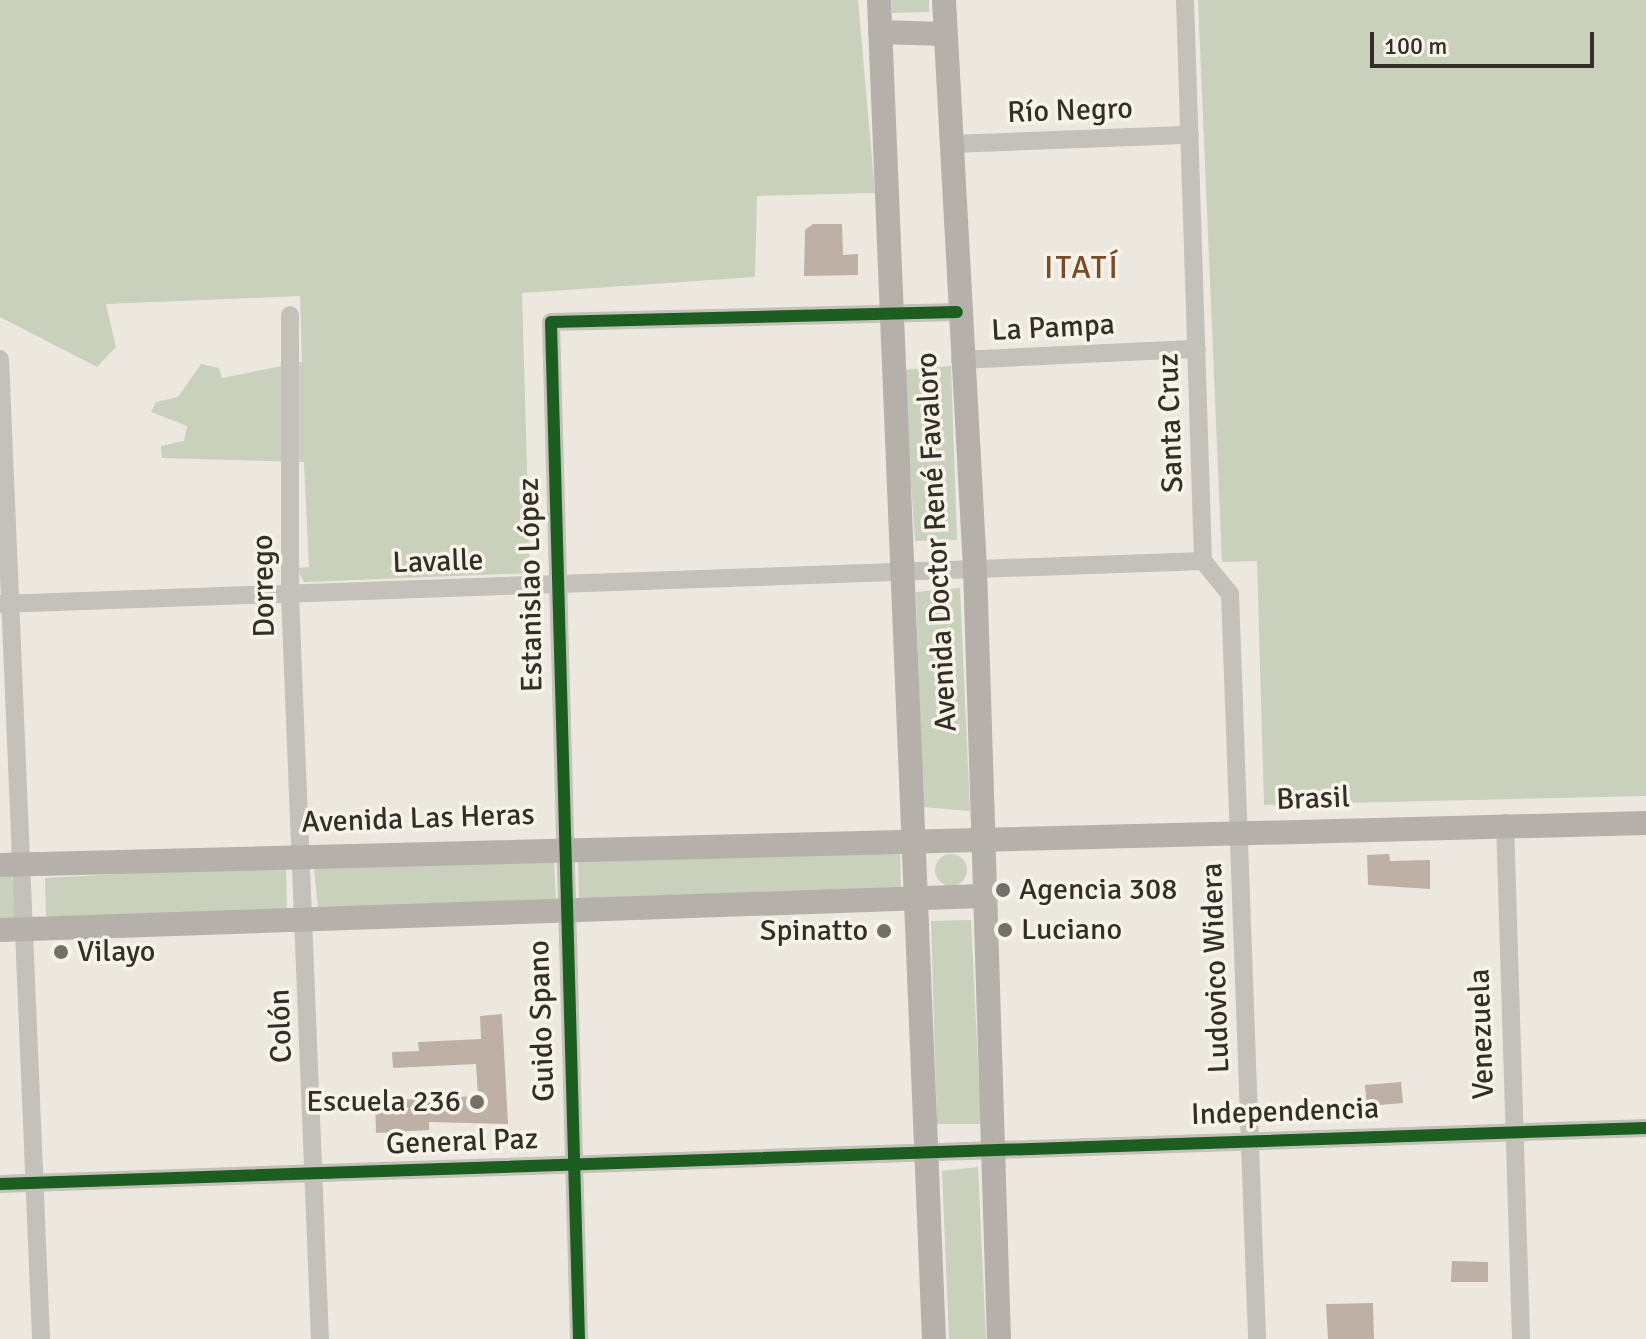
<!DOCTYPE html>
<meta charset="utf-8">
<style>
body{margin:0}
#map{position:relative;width:1646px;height:1339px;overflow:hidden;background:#ece8e0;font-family:Signika,sans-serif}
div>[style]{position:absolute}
.green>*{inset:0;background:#c9d0bb}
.round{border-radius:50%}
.building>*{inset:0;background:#beb0a4}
.minor>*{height:18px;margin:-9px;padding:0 9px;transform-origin:9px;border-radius:9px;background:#c4c0ba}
.secondary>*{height:24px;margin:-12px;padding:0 12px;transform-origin:12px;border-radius:12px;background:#b5b1aa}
.cycleway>*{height:12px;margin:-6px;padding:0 6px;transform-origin:6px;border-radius:6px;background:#1b5e20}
.dots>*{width:22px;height:22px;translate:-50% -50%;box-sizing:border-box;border:4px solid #f8f3e8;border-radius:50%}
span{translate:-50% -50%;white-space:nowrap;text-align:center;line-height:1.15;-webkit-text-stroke:7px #f8f3e8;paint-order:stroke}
.street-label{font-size:30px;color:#342e28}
.poi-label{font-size:30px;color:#342e28}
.left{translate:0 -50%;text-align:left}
.right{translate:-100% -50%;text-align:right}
.neighbourhood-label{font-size:32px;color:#7c4b29;letter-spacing:2px}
.scale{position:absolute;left:1370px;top:32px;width:224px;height:36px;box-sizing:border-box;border:4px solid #342e28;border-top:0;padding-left:10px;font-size:24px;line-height:28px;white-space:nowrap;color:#342e28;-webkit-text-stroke:6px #f8f3e8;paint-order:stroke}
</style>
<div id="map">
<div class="green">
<i style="clip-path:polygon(0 0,858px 0,875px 193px,757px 196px,755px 277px,522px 293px,530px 573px,304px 582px,296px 568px,309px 567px,304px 462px,162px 458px,161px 446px,184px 441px,187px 426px,151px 412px,156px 402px,178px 397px,201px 364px,219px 368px,222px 378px,302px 362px,300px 296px,106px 304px,116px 347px,97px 367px,0 317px)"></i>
<i style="clip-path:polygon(891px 0,929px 0,929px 12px,892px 13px)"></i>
<i style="clip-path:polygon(1198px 0,1646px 0,1646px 796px,1264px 805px,1257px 561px,1222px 562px)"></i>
<i style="clip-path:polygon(951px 366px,957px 540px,915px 541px,903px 370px)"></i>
<i style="clip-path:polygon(960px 588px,970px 811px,923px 807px,916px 592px)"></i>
<i style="clip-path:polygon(900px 850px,901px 890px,579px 900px,578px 859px)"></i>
<i class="round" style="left:935px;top:854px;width:32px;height:32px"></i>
<i style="clip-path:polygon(554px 857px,556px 902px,318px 909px,314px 868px)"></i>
<i style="clip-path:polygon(286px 865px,287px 920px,46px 916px,45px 878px)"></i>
<i style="clip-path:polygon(0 876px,12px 876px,17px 919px,0 920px)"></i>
<i style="clip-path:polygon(971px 920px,981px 1124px,937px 1124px,931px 921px)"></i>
<i style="clip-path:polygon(978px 1167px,986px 1339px,949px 1339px,942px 1171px)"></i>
</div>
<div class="building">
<i style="clip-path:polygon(813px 224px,842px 224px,843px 255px,858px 254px,858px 275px,804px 276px,805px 230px)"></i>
<i style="clip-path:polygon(1389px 854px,1390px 861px,1430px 860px,1430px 889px,1368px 885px,1367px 855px)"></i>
<i style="clip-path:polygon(502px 1014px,508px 1124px,429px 1122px,429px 1130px,376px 1133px,375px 1101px,478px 1096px,476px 1064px,393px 1068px,392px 1052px,419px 1051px,418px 1042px,481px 1039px,480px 1016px)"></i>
<i style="clip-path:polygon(1401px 1082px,1403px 1103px,1367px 1106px,1365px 1085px)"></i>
<i style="clip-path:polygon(1452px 1261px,1488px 1262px,1488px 1282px,1451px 1282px)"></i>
<i style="clip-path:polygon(1373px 1303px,1374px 1339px,1328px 1339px,1326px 1304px)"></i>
</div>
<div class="minor">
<i style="left:1185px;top:0;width:561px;rotate:88.16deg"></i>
<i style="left:1203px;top:561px;width:43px;rotate:50.7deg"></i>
<i style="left:1230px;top:594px;width:745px;rotate:87.92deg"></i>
<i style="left:951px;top:144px;width:239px;rotate:-2.2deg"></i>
<i style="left:290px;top:315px;width:281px;rotate:90deg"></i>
<i style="left:290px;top:596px;width:744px;rotate:87.69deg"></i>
<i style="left:0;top:359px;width:981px;rotate:87.6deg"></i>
<i style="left:960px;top:360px;width:237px;rotate:-2.7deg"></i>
<i style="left:0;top:604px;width:1204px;rotate:-2.05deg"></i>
<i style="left:1505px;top:823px;width:516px;rotate:88.22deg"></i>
<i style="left:0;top:1184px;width:1647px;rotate:-1.95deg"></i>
<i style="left:579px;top:1339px;width:1017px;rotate:-91.58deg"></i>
<i style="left:551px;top:322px;width:406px;rotate:-1.4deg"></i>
</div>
<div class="secondary">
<i style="left:879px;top:0;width:1340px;rotate:87.65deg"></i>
<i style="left:944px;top:0;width:569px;rotate:86.88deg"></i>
<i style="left:975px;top:568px;width:771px;rotate:88.22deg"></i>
<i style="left:880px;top:32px;width:65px;rotate:1.8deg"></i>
<i style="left:0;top:865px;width:1647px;rotate:-1.46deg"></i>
<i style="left:0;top:930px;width:983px;rotate:-1.98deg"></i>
</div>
<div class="cycleway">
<i style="left:0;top:1184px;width:1647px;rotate:-1.95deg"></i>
<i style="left:579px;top:1339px;width:1017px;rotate:-91.58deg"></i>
<i style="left:551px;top:322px;width:406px;rotate:-1.4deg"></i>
</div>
<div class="dots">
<i style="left:1003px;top:890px;background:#746f68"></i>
<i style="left:1005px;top:930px;background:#746f68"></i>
<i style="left:884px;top:931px;background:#746f68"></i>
<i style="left:61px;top:952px;background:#746f68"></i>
<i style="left:477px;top:1102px;background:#746f68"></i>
</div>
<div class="street-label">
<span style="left:1070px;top:111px;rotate:-2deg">Río Negro</span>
<span style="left:1053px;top:328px;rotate:-3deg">La Pampa</span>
<span style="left:1171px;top:423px;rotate:-92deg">Santa Cruz</span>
<span style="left:937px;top:542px;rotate:-93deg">Avenida Doctor René Favaloro</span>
<span style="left:438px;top:562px;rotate:-2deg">Lavalle</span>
<span style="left:531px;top:585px;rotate:-91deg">Estanislao López</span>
<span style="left:264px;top:586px;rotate:-91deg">Dorrego</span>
<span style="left:1313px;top:799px;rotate:-2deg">Brasil</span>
<span style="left:418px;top:819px;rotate:-2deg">Avenida Las Heras</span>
<span style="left:1216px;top:968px;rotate:-92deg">Ludovico Widera</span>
<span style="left:542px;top:1021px;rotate:-92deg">Guido Spano</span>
<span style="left:281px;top:1026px;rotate:-92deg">Colón</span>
<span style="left:1482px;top:1034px;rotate:-92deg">Venezuela</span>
<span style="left:1285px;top:1112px;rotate:-2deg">Independencia</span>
<span style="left:462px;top:1142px;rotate:-2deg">General Paz</span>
</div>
<div class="poi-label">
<span class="left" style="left:1019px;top:890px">Agencia 308</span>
<span class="left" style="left:1021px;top:930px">Luciano</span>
<span class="right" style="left:868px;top:931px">Spinatto</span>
<span class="left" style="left:77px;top:952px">Vilayo</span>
<span class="right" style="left:461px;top:1102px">Escuela 236</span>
</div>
<div class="neighbourhood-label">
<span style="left:1082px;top:268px">ITATÍ</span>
</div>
<div class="scale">100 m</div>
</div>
